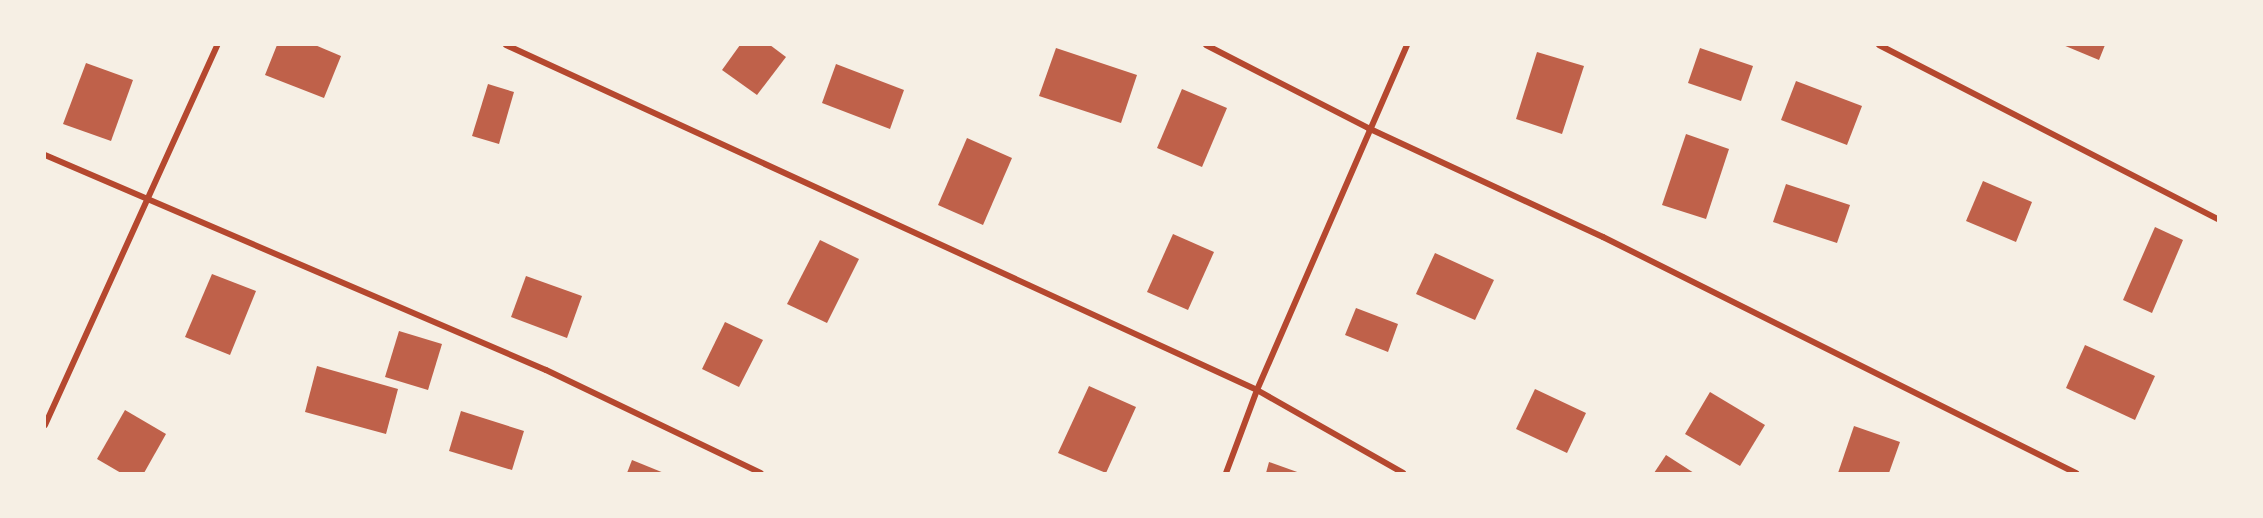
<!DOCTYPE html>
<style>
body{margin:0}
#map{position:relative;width:2263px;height:518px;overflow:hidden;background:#f6efe4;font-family:Georgia,serif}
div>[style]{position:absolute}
.building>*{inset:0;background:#bf614a}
.minor>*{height:6px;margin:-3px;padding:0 3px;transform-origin:3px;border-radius:3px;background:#b5482f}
span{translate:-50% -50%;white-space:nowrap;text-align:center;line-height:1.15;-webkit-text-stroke:6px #f6efe4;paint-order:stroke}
.frame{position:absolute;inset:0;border:46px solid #f6efe4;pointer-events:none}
</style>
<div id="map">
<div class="building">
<i style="clip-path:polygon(277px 45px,315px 45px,341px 56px,324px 98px,265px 75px)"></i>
<i style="clip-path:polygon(740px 45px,770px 45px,786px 57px,757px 95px,722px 70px)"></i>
<i style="clip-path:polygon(2063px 45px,2105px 45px,2099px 60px)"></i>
<i style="clip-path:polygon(1056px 48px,1137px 75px,1121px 123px,1039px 96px)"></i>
<i style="clip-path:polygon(1700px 48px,1753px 66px,1741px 101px,1688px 83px)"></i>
<i style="clip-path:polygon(1537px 52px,1584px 66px,1562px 134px,1516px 119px)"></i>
<i style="clip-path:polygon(86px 63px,133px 80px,111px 141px,63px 124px)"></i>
<i style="clip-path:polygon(836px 64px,904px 90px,890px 129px,822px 103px)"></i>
<i style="clip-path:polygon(1796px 81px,1862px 106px,1847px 145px,1781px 120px)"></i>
<i style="clip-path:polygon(488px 84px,514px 92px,499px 144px,472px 136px)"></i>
<i style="clip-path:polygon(1182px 89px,1227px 108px,1202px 167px,1157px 148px)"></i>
<i style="clip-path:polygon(1686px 134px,1729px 149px,1706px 219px,1662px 205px)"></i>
<i style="clip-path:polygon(967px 138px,1012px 158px,983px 225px,938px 205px)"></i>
<i style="clip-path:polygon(1983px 181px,2032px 202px,2016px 242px,1966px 221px)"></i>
<i style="clip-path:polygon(1786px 184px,1850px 205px,1837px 243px,1773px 222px)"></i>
<i style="clip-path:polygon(2155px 227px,2183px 240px,2152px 313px,2123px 300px)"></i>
<i style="clip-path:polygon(1173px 234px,1214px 252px,1188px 310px,1147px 292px)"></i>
<i style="clip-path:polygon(820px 240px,859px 259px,827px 323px,787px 304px)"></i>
<i style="clip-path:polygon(1435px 253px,1494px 280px,1475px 320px,1416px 294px)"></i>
<i style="clip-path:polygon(212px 274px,256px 291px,230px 355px,185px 337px)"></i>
<i style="clip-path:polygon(526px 276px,582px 296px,567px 338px,511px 317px)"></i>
<i style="clip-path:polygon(1356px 308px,1398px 324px,1388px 352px,1345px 335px)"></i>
<i style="clip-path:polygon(725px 322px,763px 340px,739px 387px,702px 369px)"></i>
<i style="clip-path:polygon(399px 331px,442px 344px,428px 390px,385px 377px)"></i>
<i style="clip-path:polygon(2085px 345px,2155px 376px,2135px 420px,2066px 388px)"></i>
<i style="clip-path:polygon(317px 366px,398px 389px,386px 434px,305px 412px)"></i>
<i style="clip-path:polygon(1089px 386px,1136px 407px,1106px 473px,1058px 453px)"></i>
<i style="clip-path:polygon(1535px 389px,1586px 413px,1567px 453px,1516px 429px)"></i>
<i style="clip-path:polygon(1710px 392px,1765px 425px,1740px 466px,1685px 434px)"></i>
<i style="clip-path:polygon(125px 410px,166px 434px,144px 473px,121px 473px,97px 459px)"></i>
<i style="clip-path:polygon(461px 411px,524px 431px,512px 470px,449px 451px)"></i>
<i style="clip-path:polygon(1854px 426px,1900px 442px,1889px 473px,1838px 473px)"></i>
<i style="clip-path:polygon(1666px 455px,1694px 473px,1654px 473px)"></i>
<i style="clip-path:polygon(632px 460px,664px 473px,627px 473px)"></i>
<i style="clip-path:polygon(1269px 462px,1300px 473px,1266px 473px)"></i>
</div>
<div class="minor">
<i style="left:506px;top:45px;width:826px;rotate:24.67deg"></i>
<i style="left:1257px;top:390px;width:168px;rotate:29.6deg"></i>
<i style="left:1206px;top:45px;width:182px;rotate:27.1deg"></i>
<i style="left:1368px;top:128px;width:259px;rotate:24.9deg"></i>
<i style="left:1603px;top:237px;width:529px;rotate:26.52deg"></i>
<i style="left:1879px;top:45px;width:381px;rotate:27.2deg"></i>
<i style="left:45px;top:155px;width:545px;rotate:23.23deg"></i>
<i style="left:546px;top:370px;width:238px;rotate:25.6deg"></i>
<i style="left:45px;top:425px;width:417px;rotate:-65.6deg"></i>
<i style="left:1226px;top:473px;width:89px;rotate:-69.5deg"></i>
<i style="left:1257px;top:390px;width:376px;rotate:-66.5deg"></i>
</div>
<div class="frame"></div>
</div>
